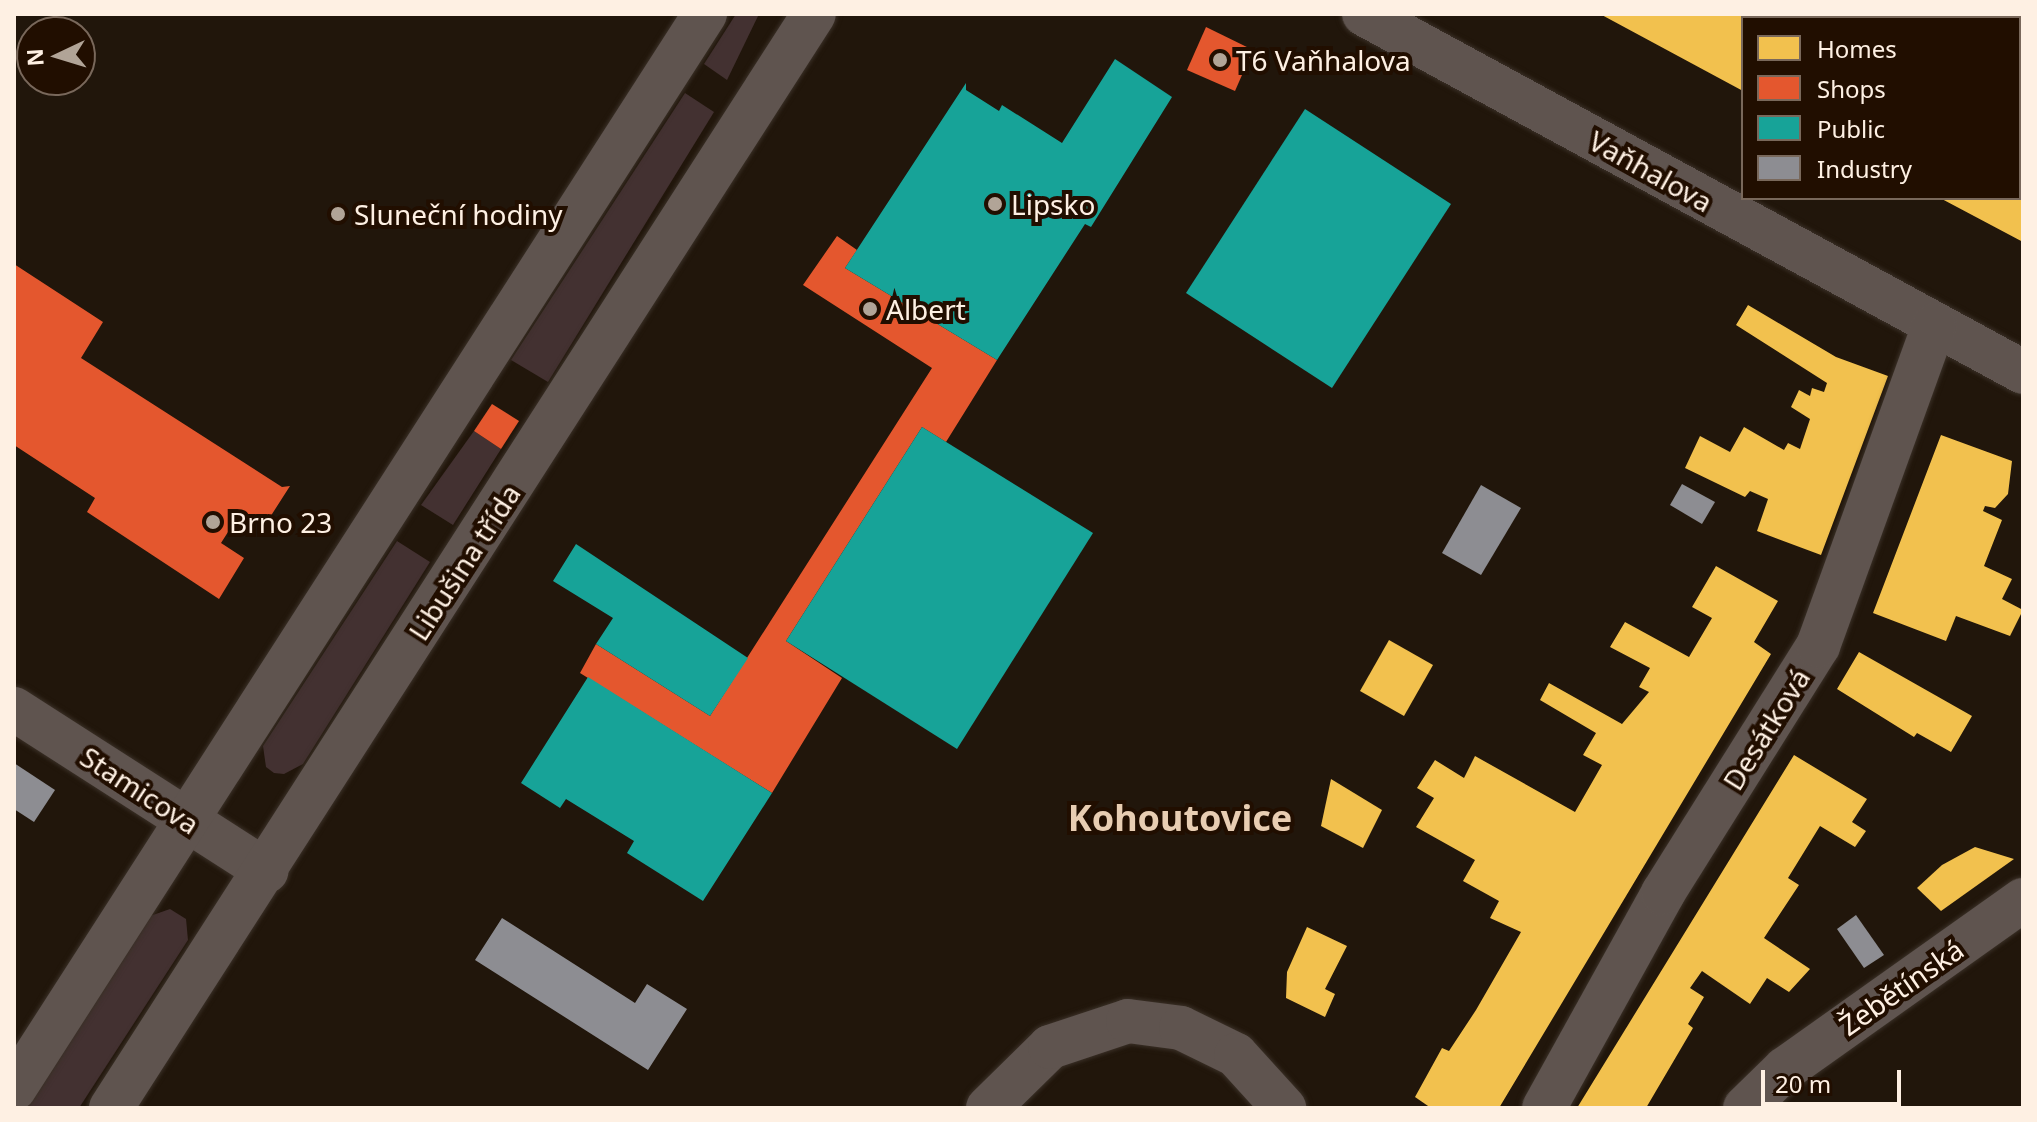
<!DOCTYPE html>
<meta charset="utf-8">
<style>
body{margin:0}
#map{position:relative;width:2037px;height:1122px;overflow:hidden;background:#21160b;font-family:"Noto Sans",sans-serif}
div>[style]{position:absolute}
.green>*{inset:0;background:#433131}
.homes>*{inset:0;background:#f2c14e}
.shops>*{inset:0;background:#e4572e}
.public>*{inset:0;background:#17a398}
.industry>*{inset:0;background:#8d8d92}
.roads{filter:drop-shadow(0 0 2px #3a3027) drop-shadow(0 0 2px #3a3027)}
.minor>*{height:44px;margin:-22px;padding:0 22px;transform-origin:22px;border-radius:22px;background:#5f544f}
.dots>*{width:22px;height:22px;translate:-50% -50%;box-sizing:border-box;border:4px solid #210e00;border-radius:50%}
span{translate:-50% -50%;white-space:nowrap;text-align:center;line-height:1.15;-webkit-text-stroke:8px #210e00;paint-order:stroke}
.poi-label{font-size:28px;color:#fef0e3}
.left{translate:0 -50%;text-align:left}
.street-label{font-size:28px;color:#fef0e3}
.district-label{font-size:36px;color:#e8cdb2;font-weight:700}
.frame{position:absolute;inset:0;border:16px solid #fef0e3;pointer-events:none}
.legend{position:absolute;left:1741px;top:16px;width:280px;height:184px;box-sizing:border-box;background:#210e00;border:2px solid #79685b;margin:0;padding:10px 14px;list-style:none;font-size:24px;color:#fef0e3}
.legend li{display:flex;align-items:center;gap:16px;height:40px}
.legend b{width:40px;border:2px solid #79685b}
.north{position:absolute;left:16px;top:16px;width:80px;height:80px;box-sizing:border-box;background:#210e00;border:2px solid #79685b;border-radius:50%;rotate:266deg;font-size:22px;font-weight:700;line-height:32px;text-align:center;color:#fef0e3}
.north::after{content:'';display:block;margin:auto;width:28px;height:36px;background:#b1a497;clip-path:polygon(50% 0,100% 100%,50% 72%,0 100%)}
.scale{position:absolute;left:1761px;top:1070px;width:140px;height:36px;box-sizing:border-box;border:4px solid #fef0e3;border-top:0;padding-left:10px;font-size:24px;line-height:28px;white-space:nowrap;color:#fef0e3;-webkit-text-stroke:6px #210e00;paint-order:stroke}
</style>
<div id="map">
<div class="green">
<i style="clip-path:polygon(736px 14px,759px 14px,727px 80px,704px 64px)"></i>
<i style="clip-path:polygon(685px 93px,714px 112px,548px 382px,511px 360px)"></i>
<i style="clip-path:polygon(474px 431px,501px 449px,453px 525px,421px 505px)"></i>
<i style="clip-path:polygon(397px 541px,430px 562px,303px 764px,284px 774px,274px 773px,266px 767px,263px 746px)"></i>
<i style="clip-path:polygon(170px 909px,186px 919px,188px 940px,79px 1108px,27px 1108px,150px 916px)"></i>
</div>
<div class="homes">
<i style="clip-path:polygon(1600px 14px,1769px 14px,1777px 18px,1743px 18px,1743px 91px)"></i>
<i style="clip-path:polygon(2019px 149px,2023px 151px,2023px 242px,1940px 198px,2019px 198px)"></i>
<i style="clip-path:polygon(1748px 305px,1836px 357px,1888px 376px,1821px 555px,1757px 531px,1768px 499px,1750px 491px,1745px 497px,1685px 468px,1700px 436px,1730px 452px,1744px 427px,1784px 450px,1788px 443px,1800px 449px,1810px 419px,1791px 407px,1799px 390px,1810px 396px,1812px 388px,1824px 392px,1827px 383px,1736px 325px)"></i>
<i style="clip-path:polygon(1941px 435px,2012px 461px,2008px 494px,1995px 508px,1985px 506px,1983px 511px,2002px 520px,1984px 566px,2012px 579px,2002px 599px,2023px 610px,2010px 636px,1956px 616px,1946px 641px,1873px 613px)"></i>
<i style="clip-path:polygon(1716px 566px,1778px 601px,1754px 642px,1771px 654px,1499px 1108px,1431px 1108px,1415px 1097px,1442px 1048px,1449px 1051px,1476px 1010px,1521px 932px,1490px 918px,1499px 901px,1463px 881px,1475px 860px,1416px 827px,1434px 798px,1417px 788px,1435px 760px,1464px 778px,1475px 756px,1575px 812px,1602px 765px,1583px 755px,1596px 733px,1540px 700px,1549px 683px,1622px 724px,1649px 692px,1639px 687px,1650px 668px,1610px 647px,1625px 622px,1689px 657px,1712px 618px,1692px 607px)"></i>
<i style="clip-path:polygon(1389px 640px,1433px 665px,1404px 716px,1360px 691px)"></i>
<i style="clip-path:polygon(1859px 652px,1972px 716px,1951px 752px,1917px 733px,1914px 737px,1837px 689px)"></i>
<i style="clip-path:polygon(1794px 755px,1867px 799px,1852px 822px,1866px 831px,1855px 847px,1820px 826px,1788px 878px,1799px 885px,1764px 938px,1810px 969px,1789px 992px,1767px 978px,1750px 1004px,1702px 971px,1690px 988px,1704px 997px,1688px 1024px,1693px 1028px,1646px 1108px,1577px 1108px)"></i>
<i style="clip-path:polygon(1331px 779px,1382px 810px,1363px 848px,1321px 826px)"></i>
<i style="clip-path:polygon(1975px 847px,2014px 859px,1941px 911px,1917px 888px,1942px 865px)"></i>
<i style="clip-path:polygon(1307px 927px,1347px 946px,1325px 989px,1335px 994px,1325px 1017px,1286px 998px,1287px 972px)"></i>
</div>
<div class="shops">
<i style="clip-path:polygon(1206px 27px,1253px 50px,1235px 91px,1187px 70px)"></i>
<i style="clip-path:polygon(837px 236px,857px 250px,845px 268px,997px 360px,946px 442px,922px 427px,786px 641px,842px 678px,772px 793px,580px 673px,596px 644px,710px 716px,932px 368px,803px 285px)"></i>
<i style="clip-path:polygon(14px 264px,103px 322px,81px 358px,282px 487px,290px 486px,265px 525px,242px 510px,221px 543px,244px 558px,219px 599px,87px 512px,95px 498px,14px 445px)"></i>
<i style="clip-path:polygon(492px 404px,519px 421px,501px 449px,474px 431px)"></i>
</div>
<div class="public">
<i style="clip-path:polygon(1115px 59px,1172px 97px,1091px 227px,1085px 224px,997px 360px,845px 268px,966px 83px,966px 90px,999px 111px,1002px 105px,1062px 143px)"></i>
<i style="clip-path:polygon(1305px 109px,1451px 204px,1332px 388px,1186px 293px)"></i>
<i style="clip-path:polygon(922px 427px,1093px 533px,957px 749px,786px 641px)"></i>
<i style="clip-path:polygon(576px 544px,748px 658px,710px 716px,596px 644px,613px 618px,553px 581px)"></i>
<i style="clip-path:polygon(588px 677px,772px 793px,703px 901px,627px 853px,634px 841px,566px 799px,560px 808px,521px 783px)"></i>
</div>
<div class="industry">
<i style="clip-path:polygon(1682px 484px,1715px 502px,1702px 524px,1670px 505px)"></i>
<i style="clip-path:polygon(1481px 485px,1521px 508px,1481px 575px,1442px 553px)"></i>
<i style="clip-path:polygon(14px 763px,55px 790px,34px 822px,14px 809px)"></i>
<i style="clip-path:polygon(1856px 915px,1884px 955px,1864px 968px,1837px 929px)"></i>
<i style="clip-path:polygon(502px 918px,635px 1003px,647px 984px,687px 1009px,648px 1070px,475px 960px)"></i>
</div>
<div class="roads">
<div class="minor">
<i style="left:1364px;top:14px;width:750px;rotate:28.51deg"></i>
<i style="left:14px;top:709px;width:300px;rotate:32.7deg"></i>
<i style="left:14px;top:1089px;width:1278px;rotate:-57.27deg"></i>
<i style="left:111px;top:1108px;width:1300px;rotate:-57.28deg"></i>
<i style="left:988px;top:1108px;width:87px;rotate:-44.5deg"></i>
<i style="left:1050px;top:1047px;width:82px;rotate:-18.4deg"></i>
<i style="left:1128px;top:1021px;width:53px;rotate:7.5deg"></i>
<i style="left:1181px;top:1028px;width:61px;rotate:26.1deg"></i>
<i style="left:1236px;top:1055px;width:72px;rotate:47.8deg"></i>
<i style="left:1544px;top:1108px;width:246px;rotate:-61deg"></i>
<i style="left:1663px;top:893px;width:292px;rotate:-57.9deg"></i>
<i style="left:1818px;top:646px;width:341px;rotate:-70.1deg"></i>
<i style="left:1745px;top:1108px;width:56px;rotate:-44.3deg"></i>
<i style="left:1785px;top:1069px;width:292px;rotate:-35.4deg"></i>
</div>
</div>
<div class="dots">
<i style="left:1220px;top:60px;background:#b1a497"></i>
<i style="left:995px;top:204px;background:#b1a497"></i>
<i style="left:338px;top:214px;background:#b1a497"></i>
<i style="left:870px;top:309px;background:#b1a497"></i>
<i style="left:213px;top:522px;background:#b1a497"></i>
</div>
<div class="poi-label">
<span class="left" style="left:1236px;top:60px">T6 Vaňhalova</span>
<span class="left" style="left:1011px;top:204px">Lipsko</span>
<span class="left" style="left:354px;top:214px">Sluneční hodiny</span>
<span class="left" style="left:886px;top:309px">Albert</span>
<span class="left" style="left:229px;top:522px">Brno 23</span>
</div>
<div class="street-label">
<span style="left:1651px;top:171px;rotate:29deg">Vaňhalova</span>
<span style="left:464px;top:562px;rotate:-57deg">Libušina třída</span>
<span style="left:1766px;top:729px;rotate:-58deg">Desátková</span>
<span style="left:140px;top:790px;rotate:33deg">Stamicova</span>
<span style="left:1901px;top:987px;rotate:-35deg">Žebětínská</span>
</div>
<div class="district-label">
<span style="left:1180px;top:818px">Kohoutovice</span>
</div>
<div class="frame"></div>
<ul class="legend">
<li><b style="height:22px;background:#f2c14e"></b>Homes</li>
<li><b style="height:22px;background:#e4572e"></b>Shops</li>
<li><b style="height:22px;background:#17a398"></b>Public</li>
<li><b style="height:22px;background:#8d8d92"></b>Industry</li>
</ul>
<div class="north">N</div>
<div class="scale">20 m</div>
</div>
